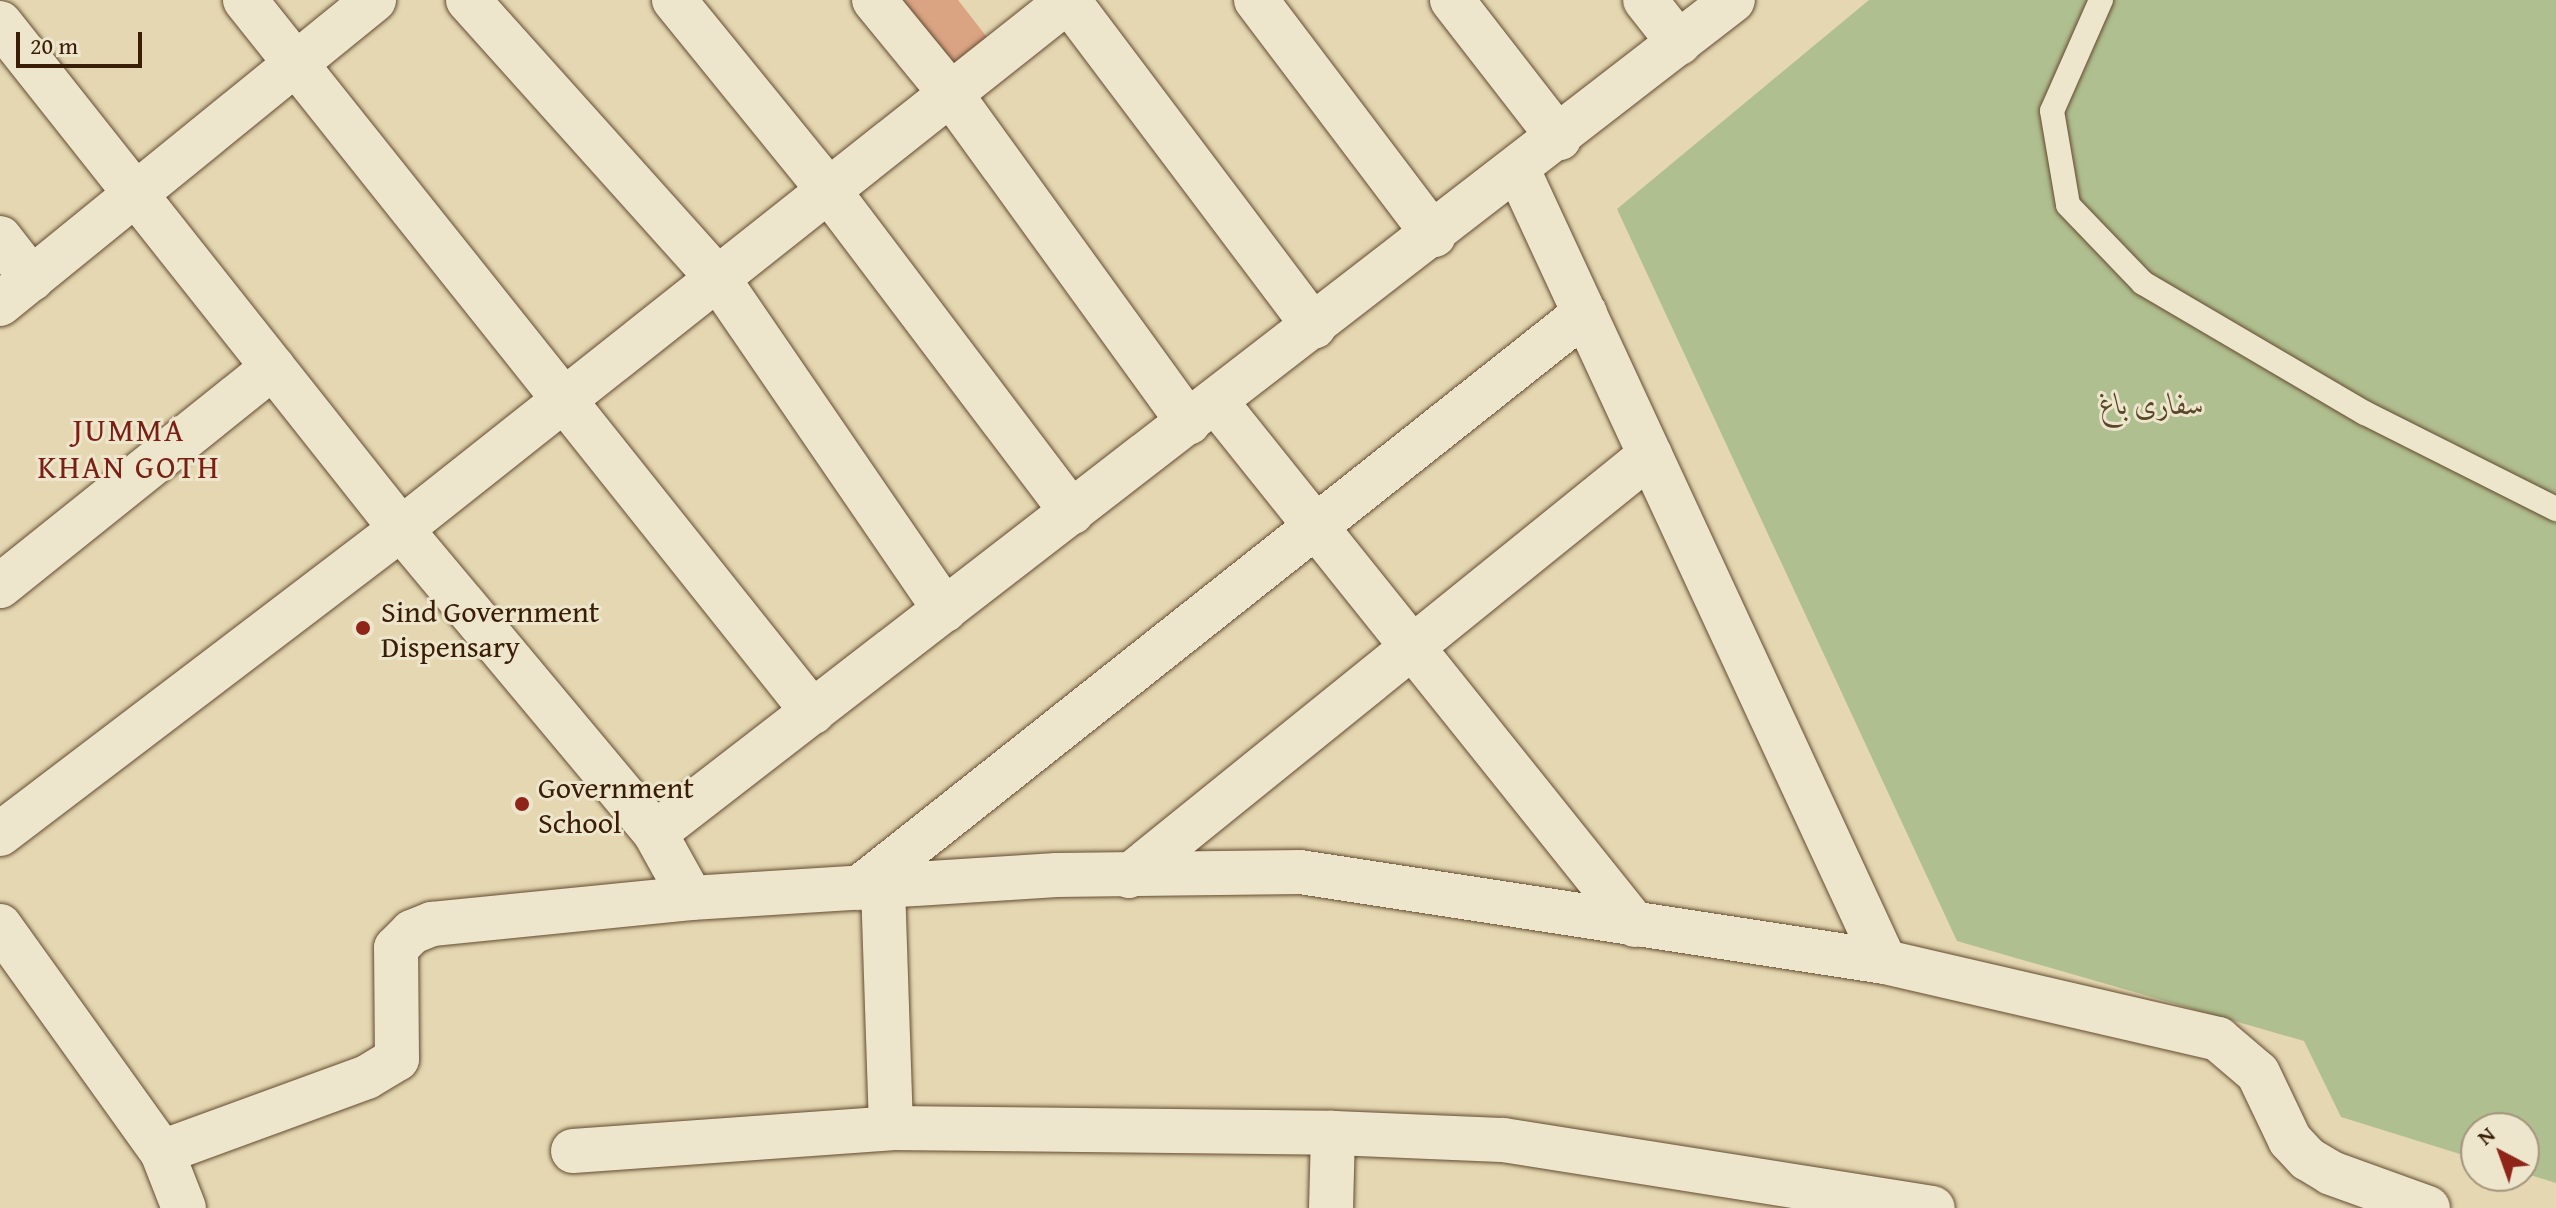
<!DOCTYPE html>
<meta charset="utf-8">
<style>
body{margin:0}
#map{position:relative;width:2556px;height:1208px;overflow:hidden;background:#e4d7b1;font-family:"Gentium Book Plus",Amiri,serif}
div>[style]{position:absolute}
.green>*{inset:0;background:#b0bf8f}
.building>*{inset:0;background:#daa483}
.roads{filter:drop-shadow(0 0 2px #644c31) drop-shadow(0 0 2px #644c31)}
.service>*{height:24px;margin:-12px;padding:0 12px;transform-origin:12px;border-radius:12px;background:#ede5cc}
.minor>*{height:44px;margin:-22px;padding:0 22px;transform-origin:22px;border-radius:22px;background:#ede5cc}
.dots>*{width:22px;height:22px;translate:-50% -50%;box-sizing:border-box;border:4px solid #ede5cc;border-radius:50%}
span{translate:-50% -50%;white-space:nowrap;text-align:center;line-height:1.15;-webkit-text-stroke:6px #ede5cc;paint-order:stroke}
.park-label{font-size:30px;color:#574628;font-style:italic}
.poi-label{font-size:30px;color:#391d06}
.left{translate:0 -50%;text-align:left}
.neighbourhood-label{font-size:32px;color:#7a1f14;letter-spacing:2px}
.north{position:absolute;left:2460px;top:1112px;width:80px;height:80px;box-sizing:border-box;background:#ede5cc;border:2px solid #a5957d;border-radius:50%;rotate:319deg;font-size:22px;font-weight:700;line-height:32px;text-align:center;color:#391d06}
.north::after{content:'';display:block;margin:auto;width:28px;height:36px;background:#8f2418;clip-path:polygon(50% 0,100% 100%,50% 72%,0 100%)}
.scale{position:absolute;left:16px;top:32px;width:126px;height:36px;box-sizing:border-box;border:4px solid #391d06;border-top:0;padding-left:10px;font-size:24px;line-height:28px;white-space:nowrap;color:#391d06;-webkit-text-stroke:6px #ede5cc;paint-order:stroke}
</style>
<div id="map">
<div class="green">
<i style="clip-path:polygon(1869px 0,2556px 0,2556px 1183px,2524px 1173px,2524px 1128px,2476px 1128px,2476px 1159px,2341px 1117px,2304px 1041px,1957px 941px,1617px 209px)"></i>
</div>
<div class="building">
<i style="clip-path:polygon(898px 0,958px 0,993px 45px,948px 81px)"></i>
</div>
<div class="roads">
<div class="service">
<i style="left:2101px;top:0;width:121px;rotate:113.8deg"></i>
<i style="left:2052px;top:111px;width:95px;rotate:80.3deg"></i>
<i style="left:2068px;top:205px;width:108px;rotate:46.1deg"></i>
<i style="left:2143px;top:283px;width:257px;rotate:30.4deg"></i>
<i style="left:2365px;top:413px;width:214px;rotate:26.7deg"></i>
</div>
<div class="minor">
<i style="left:245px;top:0;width:911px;rotate:51.42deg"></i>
<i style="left:468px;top:0;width:376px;rotate:48.1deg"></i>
<i style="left:719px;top:280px;width:400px;rotate:55.6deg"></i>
<i style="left:674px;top:0;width:246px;rotate:50.9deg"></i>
<i style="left:829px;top:191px;width:403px;rotate:52.9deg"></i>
<i style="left:874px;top:0;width:120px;rotate:50.7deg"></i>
<i style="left:950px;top:93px;width:407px;rotate:54.1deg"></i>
<i style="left:1068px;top:0;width:409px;rotate:53deg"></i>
<i style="left:1256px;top:0;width:295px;rotate:52.9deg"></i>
<i style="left:1452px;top:0;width:175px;rotate:52.2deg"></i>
<i style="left:1645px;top:0;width:55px;rotate:51.7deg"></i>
<i style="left:0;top:23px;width:646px;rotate:51.6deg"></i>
<i style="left:401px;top:529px;width:396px;rotate:50.1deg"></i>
<i style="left:655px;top:833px;width:74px;rotate:61deg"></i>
<i style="left:1518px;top:170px;width:873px;rotate:65.14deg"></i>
<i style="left:0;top:238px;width:52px;rotate:52deg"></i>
<i style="left:0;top:304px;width:482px;rotate:-39.1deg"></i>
<i style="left:1216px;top:402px;width:670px;rotate:51.3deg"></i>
<i style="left:0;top:586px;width:350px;rotate:-38.7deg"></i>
<i style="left:655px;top:833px;width:1362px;rotate:-37.69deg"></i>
<i style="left:0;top:834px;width:504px;rotate:-37.26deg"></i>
<i style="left:401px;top:529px;width:852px;rotate:-38.38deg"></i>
<i style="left:1129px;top:876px;width:670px;rotate:-38.94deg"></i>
<i style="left:883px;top:886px;width:242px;rotate:88.1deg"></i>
<i style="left:859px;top:888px;width:926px;rotate:-38.38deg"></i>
<i style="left:0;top:926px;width:278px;rotate:54.4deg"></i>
<i style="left:162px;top:1152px;width:60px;rotate:68.6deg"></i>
<i style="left:1333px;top:1133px;width:170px;rotate:2.4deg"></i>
<i style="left:1503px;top:1140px;width:435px;rotate:9deg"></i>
<i style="left:573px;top:1151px;width:319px;rotate:-4.1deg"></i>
<i style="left:891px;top:1128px;width:442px;rotate:0.6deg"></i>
<i style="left:1333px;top:1133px;width:75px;rotate:91.5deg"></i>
<i style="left:162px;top:1152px;width:218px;rotate:-20.1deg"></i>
<i style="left:367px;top:1077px;width:35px;rotate:-31deg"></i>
<i style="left:397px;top:1059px;width:111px;rotate:-90.5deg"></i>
<i style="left:396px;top:948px;width:23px;rotate:-45deg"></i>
<i style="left:412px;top:932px;width:22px;rotate:-22deg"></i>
<i style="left:432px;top:924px;width:260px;rotate:-5.7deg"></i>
<i style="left:691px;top:898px;width:192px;rotate:-3.6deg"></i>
<i style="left:883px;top:886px;width:174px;rotate:-3.6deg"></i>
<i style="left:1057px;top:875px;width:243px;rotate:-0.7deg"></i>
<i style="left:1300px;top:872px;width:592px;rotate:8.75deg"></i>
<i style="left:1885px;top:962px;width:342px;rotate:13deg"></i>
<i style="left:2218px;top:1039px;width:52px;rotate:40.4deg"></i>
<i style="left:2258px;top:1073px;width:74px;rotate:64.5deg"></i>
<i style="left:2290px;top:1140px;width:26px;rotate:47deg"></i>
<i style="left:2308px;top:1159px;width:27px;rotate:31deg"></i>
<i style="left:2331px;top:1173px;width:103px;rotate:19.8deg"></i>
</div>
</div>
<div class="dots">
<i style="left:363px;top:628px;background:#8f2418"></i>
<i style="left:522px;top:804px;background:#8f2418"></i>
</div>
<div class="park-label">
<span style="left:2152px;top:403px">سفاری باغ</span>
</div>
<div class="poi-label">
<span class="left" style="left:381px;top:628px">Sind Government<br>Dispensary</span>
<span class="left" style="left:538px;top:804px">Government<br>School</span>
</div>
<div class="neighbourhood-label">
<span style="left:129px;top:449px">JUMMA<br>KHAN GOTH</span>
</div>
<div class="north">N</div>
<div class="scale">20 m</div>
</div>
